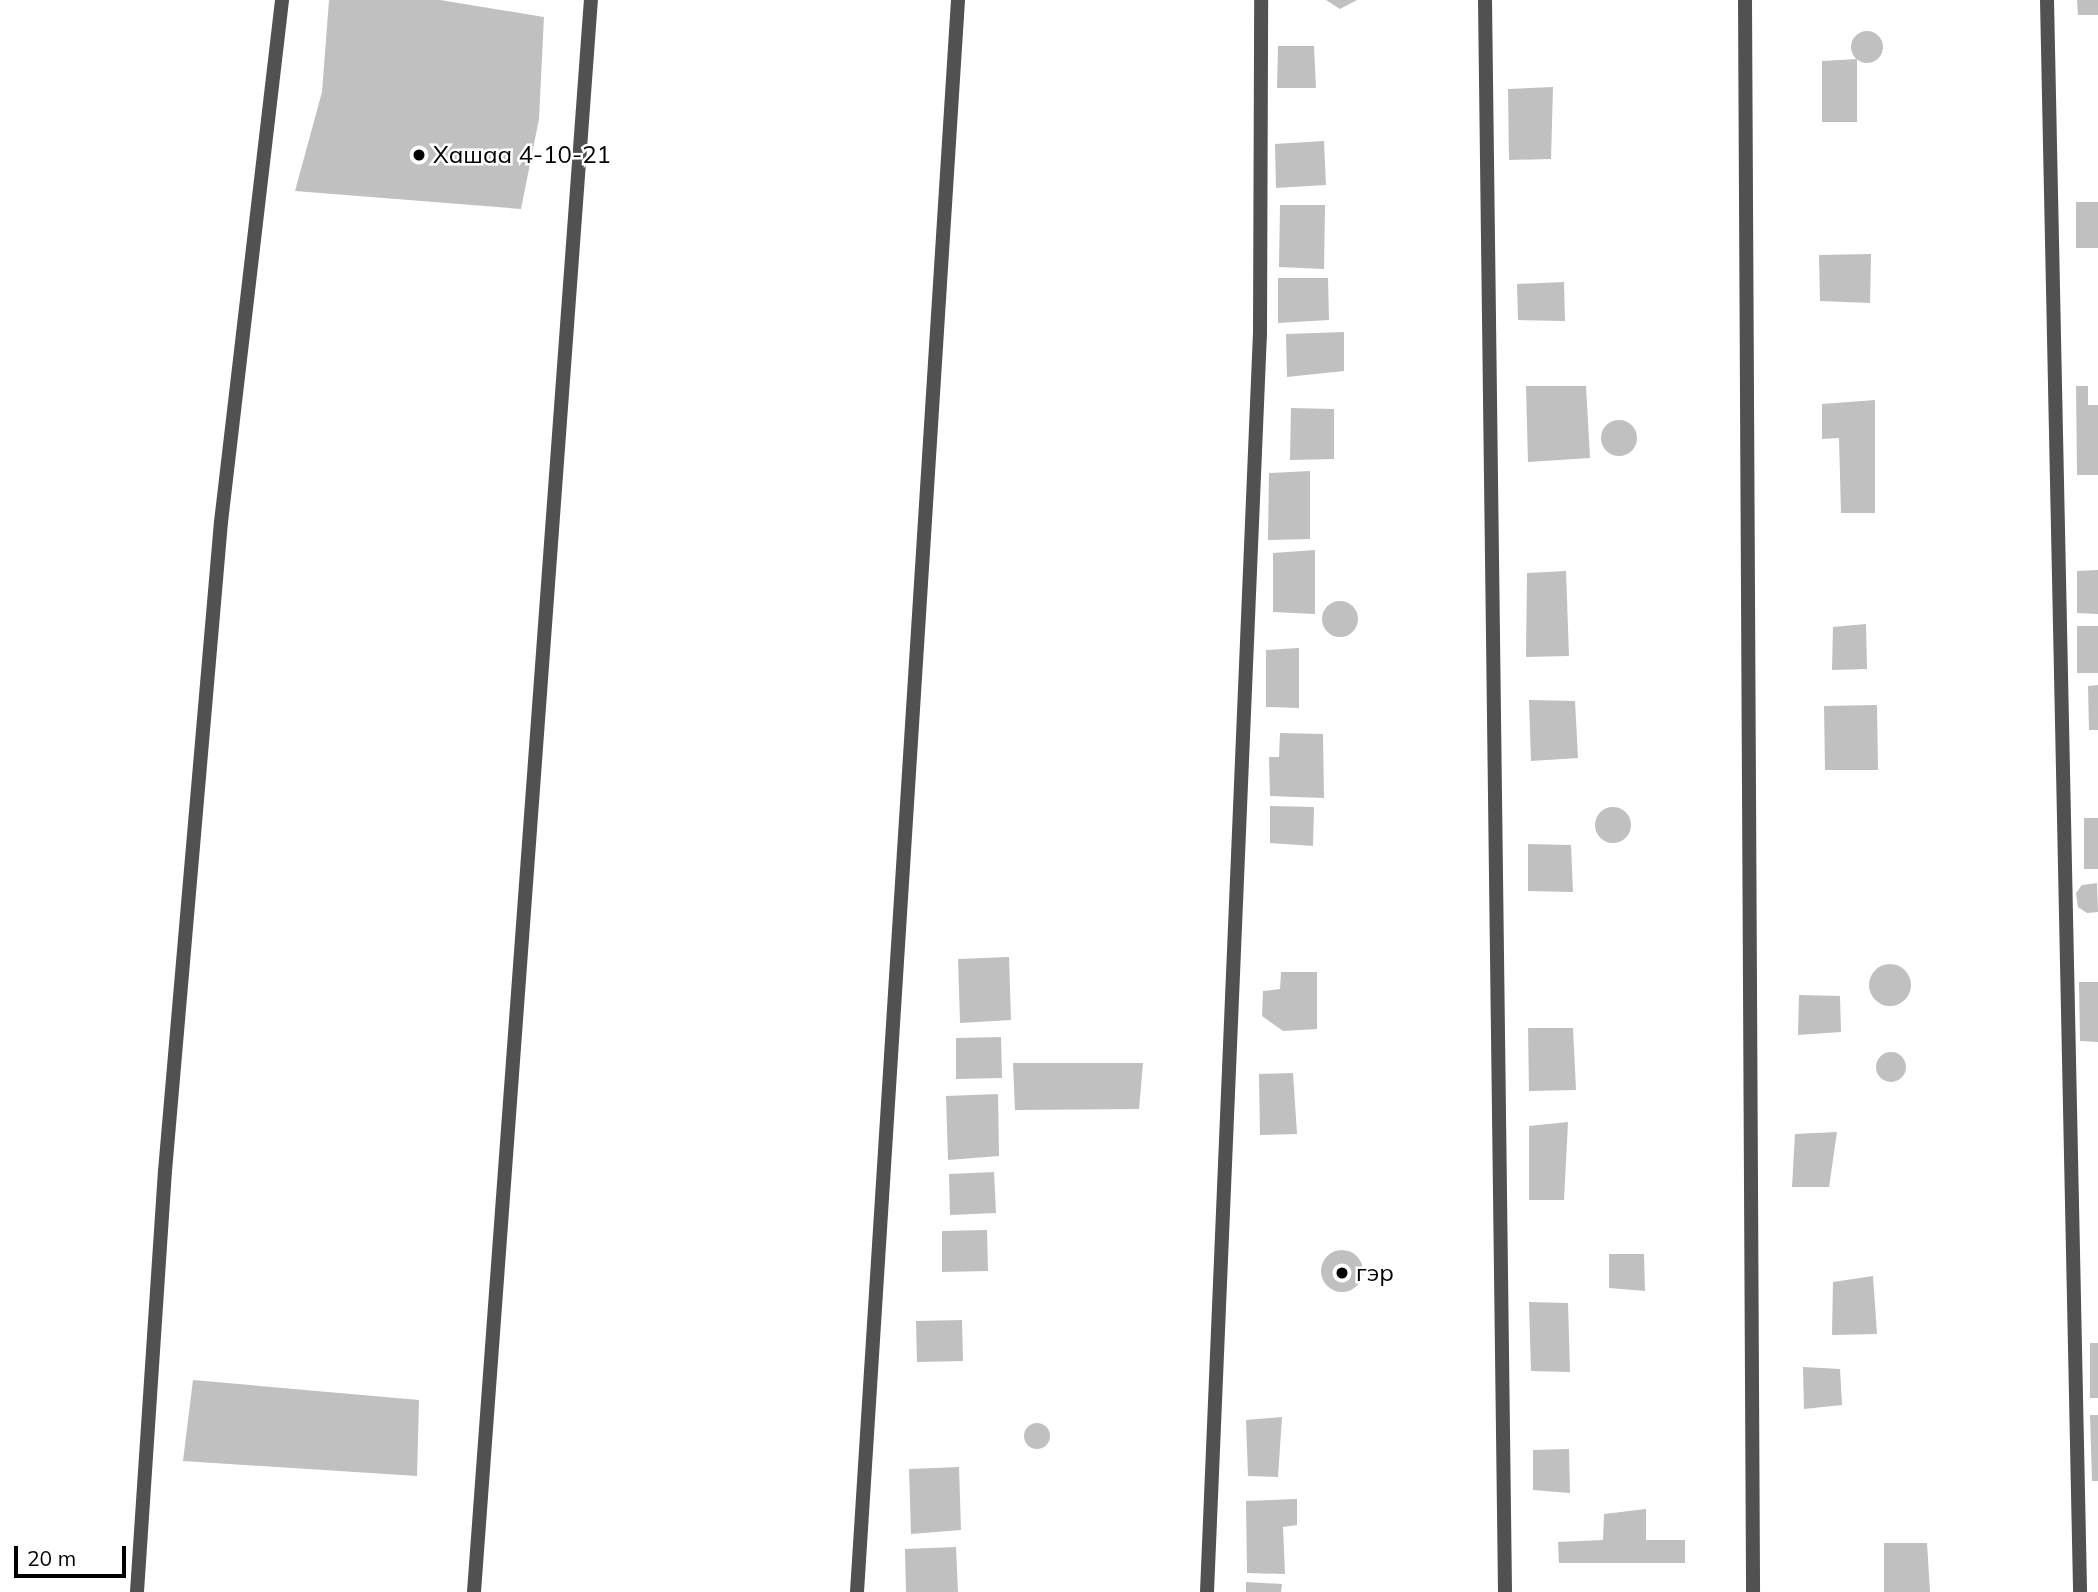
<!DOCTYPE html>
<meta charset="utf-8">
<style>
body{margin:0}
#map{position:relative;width:2098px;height:1592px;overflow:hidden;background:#fff;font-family:Mulish,sans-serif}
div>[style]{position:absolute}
.building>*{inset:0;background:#c0c0c0}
.round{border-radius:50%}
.street>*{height:14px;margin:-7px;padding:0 7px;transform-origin:7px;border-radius:7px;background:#515151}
.dots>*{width:19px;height:19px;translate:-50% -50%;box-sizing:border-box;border:4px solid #fff;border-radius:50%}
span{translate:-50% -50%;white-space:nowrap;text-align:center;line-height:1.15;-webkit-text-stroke:5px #fff;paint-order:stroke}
.poi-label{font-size:24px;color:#000}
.left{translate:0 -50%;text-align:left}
.scale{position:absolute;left:14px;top:1546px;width:112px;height:32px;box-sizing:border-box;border:4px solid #000;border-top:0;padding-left:9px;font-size:21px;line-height:24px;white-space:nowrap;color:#000;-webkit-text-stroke:5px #fff;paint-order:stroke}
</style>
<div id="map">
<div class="building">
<i style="clip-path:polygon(329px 0,440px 0,544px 17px,539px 119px,521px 209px,295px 191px,322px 92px)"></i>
<i style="clip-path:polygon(1326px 0,1357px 0,1340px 9px)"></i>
<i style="clip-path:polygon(2077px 0,2098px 0,2098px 15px,2078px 15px)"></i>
<i class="round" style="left:1851px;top:31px;width:32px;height:32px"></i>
<i style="clip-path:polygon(1278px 46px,1314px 46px,1316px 88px,1277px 88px)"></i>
<i style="clip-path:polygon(1857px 59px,1857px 122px,1822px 122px,1822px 61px)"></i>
<i style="clip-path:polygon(1553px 87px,1551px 159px,1509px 160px,1508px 89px)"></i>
<i style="clip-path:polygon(1324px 141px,1326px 185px,1276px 188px,1275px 144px)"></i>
<i style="clip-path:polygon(2076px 202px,2098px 202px,2098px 248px,2076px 248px)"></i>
<i style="clip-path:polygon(1280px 205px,1325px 205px,1324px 269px,1279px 267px)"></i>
<i style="clip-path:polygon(1871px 254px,1870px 303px,1820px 301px,1819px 255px)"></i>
<i style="clip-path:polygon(1278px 278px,1328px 278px,1329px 320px,1278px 323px)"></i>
<i style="clip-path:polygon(1564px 282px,1565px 321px,1518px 320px,1517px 284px)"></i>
<i style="clip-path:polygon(1344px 332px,1344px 371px,1287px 377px,1286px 334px)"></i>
<i style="clip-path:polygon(1526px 386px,1586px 386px,1590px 458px,1528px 462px)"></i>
<i style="clip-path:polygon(2076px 386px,2088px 386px,2088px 405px,2098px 405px,2098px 475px,2077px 475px)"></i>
<i style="clip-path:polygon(1875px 400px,1875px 513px,1841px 513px,1839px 438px,1822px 439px,1822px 404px)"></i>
<i style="clip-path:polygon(1291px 408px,1334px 409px,1334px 459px,1290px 460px)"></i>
<i class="round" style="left:1601px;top:420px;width:36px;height:36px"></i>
<i style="clip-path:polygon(1310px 471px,1310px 539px,1268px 540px,1269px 473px)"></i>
<i style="clip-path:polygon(1315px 550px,1315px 614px,1273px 612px,1273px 553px)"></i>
<i style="clip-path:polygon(2098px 570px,2098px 614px,2077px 613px,2077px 571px)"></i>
<i style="clip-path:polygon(1566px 571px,1569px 656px,1526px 657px,1527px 573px)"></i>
<i class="round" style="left:1322px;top:601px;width:36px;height:36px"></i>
<i style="clip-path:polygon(1866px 624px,1867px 669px,1832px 670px,1833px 627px)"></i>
<i style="clip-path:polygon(2077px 626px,2098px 626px,2098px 673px,2077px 673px)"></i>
<i style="clip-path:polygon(1299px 648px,1299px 708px,1266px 707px,1266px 650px)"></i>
<i style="clip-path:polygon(2098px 685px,2098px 730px,2089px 730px,2088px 686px)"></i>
<i style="clip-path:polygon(1529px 700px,1575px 701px,1578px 758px,1531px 761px)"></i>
<i style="clip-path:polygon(1877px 705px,1878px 770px,1825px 770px,1824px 706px)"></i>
<i style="clip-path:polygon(1280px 733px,1323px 734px,1324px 798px,1270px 796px,1269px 757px,1279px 757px)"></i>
<i style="clip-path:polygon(1270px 806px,1314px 807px,1313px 846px,1270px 843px)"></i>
<i class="round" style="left:1595px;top:807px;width:36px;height:36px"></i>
<i style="clip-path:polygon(2084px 818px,2098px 818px,2098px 869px,2084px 869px)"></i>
<i style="clip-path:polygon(1528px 844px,1571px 845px,1573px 892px,1528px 891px)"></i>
<i style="clip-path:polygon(2097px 883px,2098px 912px,2087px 913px,2078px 907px,2076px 893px,2082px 885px)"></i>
<i style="clip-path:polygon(1009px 957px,1011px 1020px,960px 1023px,958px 959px)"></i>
<i class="round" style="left:1869px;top:964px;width:42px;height:42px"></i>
<i style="clip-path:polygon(1281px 972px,1317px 972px,1317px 1029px,1283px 1031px,1262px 1016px,1263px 991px,1280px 989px)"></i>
<i style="clip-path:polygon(2079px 982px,2098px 982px,2098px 1042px,2080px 1041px)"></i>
<i style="clip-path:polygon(1799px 995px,1840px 996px,1841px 1032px,1798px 1035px)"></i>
<i style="clip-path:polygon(1528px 1028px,1573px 1028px,1576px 1090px,1529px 1091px)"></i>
<i style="clip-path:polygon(1001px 1037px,1002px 1078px,956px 1079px,956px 1038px)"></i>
<i class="round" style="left:1876px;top:1052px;width:30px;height:30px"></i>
<i style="clip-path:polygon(1013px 1063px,1143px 1063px,1139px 1109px,1015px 1110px)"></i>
<i style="clip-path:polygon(1293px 1073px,1297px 1134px,1260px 1135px,1259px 1074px)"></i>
<i style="clip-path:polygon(998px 1094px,999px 1156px,948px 1160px,946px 1096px)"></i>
<i style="clip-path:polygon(1568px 1122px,1564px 1200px,1529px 1200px,1529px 1126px)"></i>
<i style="clip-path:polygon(1837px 1132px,1829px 1187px,1792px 1187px,1795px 1134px)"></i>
<i style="clip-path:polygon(994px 1172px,996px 1213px,950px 1215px,949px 1174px)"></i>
<i style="clip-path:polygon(987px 1230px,988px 1271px,942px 1272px,942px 1231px)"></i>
<i class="round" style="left:1321px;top:1250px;width:42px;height:42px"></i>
<i style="clip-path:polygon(1609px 1254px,1644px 1254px,1645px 1291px,1609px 1288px)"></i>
<i style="clip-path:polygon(1873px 1276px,1877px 1334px,1832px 1335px,1833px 1282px)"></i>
<i style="clip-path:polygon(1529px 1302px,1568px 1303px,1570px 1372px,1531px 1371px)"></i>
<i style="clip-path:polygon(962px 1320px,963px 1361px,917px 1362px,916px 1321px)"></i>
<i style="clip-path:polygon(2090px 1343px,2098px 1343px,2098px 1398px,2090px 1398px)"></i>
<i style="clip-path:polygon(1803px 1367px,1840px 1369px,1842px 1405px,1804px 1409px)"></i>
<i style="clip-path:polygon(193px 1380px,419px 1400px,417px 1476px,183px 1461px)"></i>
<i style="clip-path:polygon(2090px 1415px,2098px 1415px,2098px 1481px,2092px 1481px)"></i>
<i style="clip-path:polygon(1282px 1417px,1278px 1477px,1248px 1476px,1246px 1420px)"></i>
<i class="round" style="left:1024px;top:1423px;width:26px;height:26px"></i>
<i style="clip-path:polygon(1569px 1449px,1570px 1493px,1533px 1490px,1533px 1450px)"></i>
<i style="clip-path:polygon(959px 1467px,961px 1530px,911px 1534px,909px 1469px)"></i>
<i style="clip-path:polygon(1297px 1499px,1297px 1525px,1283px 1527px,1285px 1574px,1247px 1573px,1246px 1501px)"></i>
<i style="clip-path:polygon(1646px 1509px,1646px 1540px,1685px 1540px,1685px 1563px,1559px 1563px,1558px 1542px,1603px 1540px,1604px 1514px)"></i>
<i style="clip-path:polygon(1884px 1543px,1927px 1543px,1930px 1592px,1884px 1592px)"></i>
<i style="clip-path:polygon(956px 1547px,958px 1592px,906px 1592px,905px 1549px)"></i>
<i style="clip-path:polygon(1246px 1582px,1282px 1584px,1281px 1592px,1246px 1592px)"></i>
</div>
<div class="street">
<i style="left:1485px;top:0;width:1592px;rotate:89.28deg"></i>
<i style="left:1745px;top:0;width:1592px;rotate:89.71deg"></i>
<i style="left:2047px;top:0;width:1592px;rotate:88.81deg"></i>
<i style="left:137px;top:1592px;width:422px;rotate:-86.2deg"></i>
<i style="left:165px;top:1171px;width:651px;rotate:-85.07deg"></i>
<i style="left:221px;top:522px;width:526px;rotate:-83.33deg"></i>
<i style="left:474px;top:1592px;width:1596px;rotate:-85.8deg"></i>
<i style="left:857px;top:1592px;width:1595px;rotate:-86.37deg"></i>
<i style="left:1207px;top:1592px;width:1259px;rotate:-87.59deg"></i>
<i style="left:1260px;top:334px;width:334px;rotate:-89.8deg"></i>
</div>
<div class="dots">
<i style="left:419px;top:155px;background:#000"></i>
<i style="left:1342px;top:1273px;background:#000"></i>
</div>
<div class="poi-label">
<span class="left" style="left:433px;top:155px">Хашаа 4-10-21</span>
<span class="left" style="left:1356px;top:1273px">гэр</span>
</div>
<div class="scale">20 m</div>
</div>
